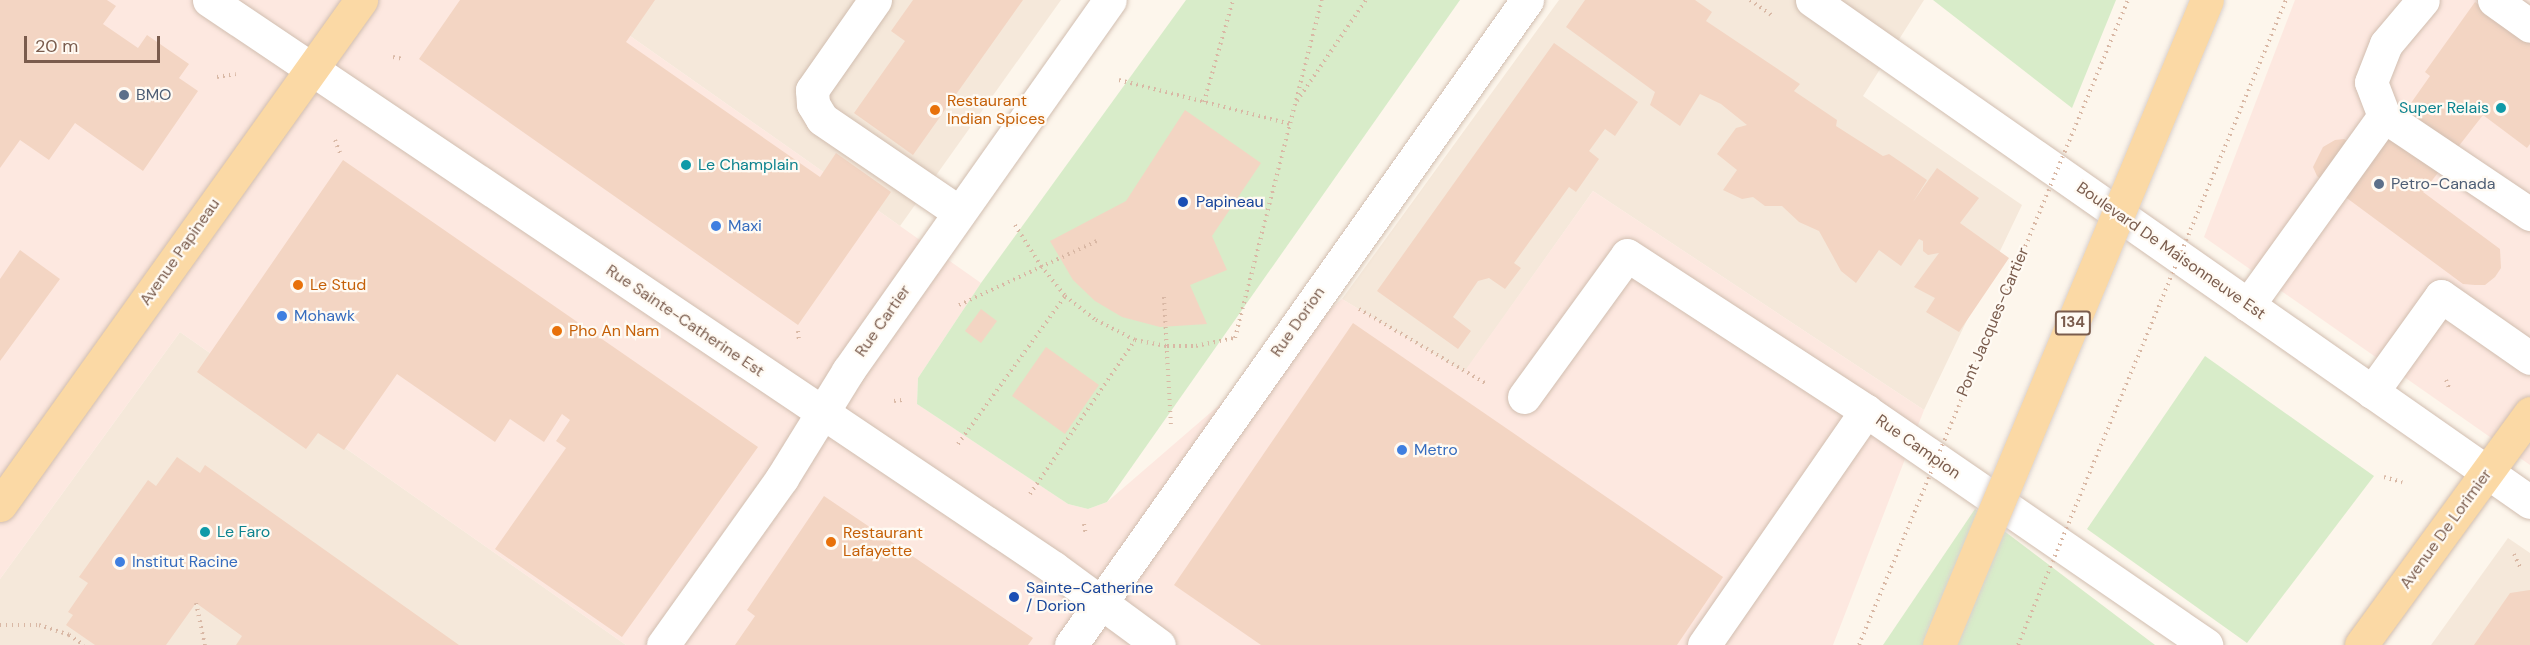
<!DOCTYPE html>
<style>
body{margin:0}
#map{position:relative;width:2530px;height:645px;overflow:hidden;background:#fdf6ec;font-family:"DM Sans",sans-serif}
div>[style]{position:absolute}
.residential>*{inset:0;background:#f5e8da}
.commercial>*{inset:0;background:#fde8e0}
.green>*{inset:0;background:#d8ecc9}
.building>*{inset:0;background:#f3d5c3}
.path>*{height:4px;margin-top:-2px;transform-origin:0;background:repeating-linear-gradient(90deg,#d9b8a5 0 1.5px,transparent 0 6px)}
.roads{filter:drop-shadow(0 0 2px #d1beb0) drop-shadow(0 0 2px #d1beb0)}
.minor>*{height:33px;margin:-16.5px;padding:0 16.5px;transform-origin:16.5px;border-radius:16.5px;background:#fff}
.major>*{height:33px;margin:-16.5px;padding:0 16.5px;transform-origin:16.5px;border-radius:16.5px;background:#fbd9a5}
.path-bridge>*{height:4px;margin-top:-2px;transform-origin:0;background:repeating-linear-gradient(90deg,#d9b8a5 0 1.5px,transparent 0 6px)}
.bridges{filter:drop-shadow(0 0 2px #dad1cd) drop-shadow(0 0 2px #dad1cd)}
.major-bridge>*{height:33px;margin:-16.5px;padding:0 16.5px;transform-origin:16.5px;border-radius:16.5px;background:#fbd9a5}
.dots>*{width:16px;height:16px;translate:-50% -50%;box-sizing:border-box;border:3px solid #fffaf3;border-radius:50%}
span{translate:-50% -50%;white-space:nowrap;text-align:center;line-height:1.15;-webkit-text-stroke:4.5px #fffaf3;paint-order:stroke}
.shield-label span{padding:2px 4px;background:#fffaf3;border:2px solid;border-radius:4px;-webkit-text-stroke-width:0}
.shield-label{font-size:15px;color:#7a5c4d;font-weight:700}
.service-label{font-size:16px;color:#4e5e75}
.left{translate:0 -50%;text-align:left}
.food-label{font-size:16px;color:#c56008}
.culture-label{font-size:16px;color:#0d838f}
.right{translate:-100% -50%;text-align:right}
.transit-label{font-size:16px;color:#164399}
.shop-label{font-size:16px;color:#366cbe}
.street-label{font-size:16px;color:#7a5c4d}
.scale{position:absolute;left:24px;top:36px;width:136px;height:27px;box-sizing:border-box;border:3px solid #7a5c4d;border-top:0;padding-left:8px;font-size:18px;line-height:21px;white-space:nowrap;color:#7a5c4d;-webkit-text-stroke:4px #fffaf3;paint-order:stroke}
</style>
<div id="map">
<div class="residential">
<i style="clip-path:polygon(579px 0,1061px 0,900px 226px)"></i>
<i style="clip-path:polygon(1559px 0,1924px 0,1863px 96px,2022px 205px,1924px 410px,1593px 191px,1464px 373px,1342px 299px)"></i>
<i style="clip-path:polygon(180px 332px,626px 645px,0 645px,0 579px)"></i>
<i style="clip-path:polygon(2508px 538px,2530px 553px,2530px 645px,2431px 645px)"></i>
</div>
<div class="commercial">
<i style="clip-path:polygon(0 0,579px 0,981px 283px,918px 378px,917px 404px,1068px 504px,1088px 509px,1107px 502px,1342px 299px,1464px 372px,1593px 191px,1924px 410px,1833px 645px,626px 645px,180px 332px,0 579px)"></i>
<i style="clip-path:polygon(2295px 0,2530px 0,2530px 465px,2204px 237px)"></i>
</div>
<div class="green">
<i style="clip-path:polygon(1186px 0,1460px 0,1107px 502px,1088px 509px,1068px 504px,917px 404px,918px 378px,981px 283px)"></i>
<i style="clip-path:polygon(1933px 0,2116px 0,2072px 108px)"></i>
<i style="clip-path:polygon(2205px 356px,2374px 476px,2247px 643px,2087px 529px)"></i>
<i style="clip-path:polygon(1975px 509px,2155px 645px,1883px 645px)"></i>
</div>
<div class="building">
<i style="clip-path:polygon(0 0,107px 0,116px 6px,103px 24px,138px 48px,147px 35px,189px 64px,179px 78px,198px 91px,143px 171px,75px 123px,49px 160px,20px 140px,0 168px)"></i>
<i style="clip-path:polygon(460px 0,655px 0,626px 42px,820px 177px,836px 153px,891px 192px,798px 325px,419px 59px)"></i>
<i style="clip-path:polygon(913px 0,1023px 0,913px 155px,854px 113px,905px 41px,891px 31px)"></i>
<i style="clip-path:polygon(1585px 0,1695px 0,1712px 12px,1706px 21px,1800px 84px,1794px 91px,1837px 120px,1836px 126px,1883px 156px,1889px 154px,1927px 180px,1913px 202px,1937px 168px,1979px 198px,1960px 223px,2009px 258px,1959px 332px,1926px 312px,1935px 298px,1914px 287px,1939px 253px,1928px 255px,1923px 251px,1923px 241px,1919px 239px,1901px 266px,1879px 250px,1856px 283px,1841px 271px,1819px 231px,1799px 222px,1782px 206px,1765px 206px,1753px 197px,1742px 199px,1723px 190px,1737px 170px,1717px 154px,1736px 128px,1747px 125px,1721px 104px,1700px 94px,1680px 126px,1650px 105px,1655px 92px,1566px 27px)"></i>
<i style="clip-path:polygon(2475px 2px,2530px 43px,2530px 144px,2527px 148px,2483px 115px,2423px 192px,2500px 249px,2501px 268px,2495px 277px,2485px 285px,2475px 285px,2463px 284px,2317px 176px,2313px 167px,2323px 147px,2335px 140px,2344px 139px,2373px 157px,2430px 76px,2425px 72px)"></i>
<i style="clip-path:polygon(1554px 43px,1638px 102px,1615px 136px,1605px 129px,1589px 151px,1599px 159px,1576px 192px,1569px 187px,1514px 263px,1521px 268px,1505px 289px,1489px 278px,1478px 281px,1453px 317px,1471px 331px,1458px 349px,1377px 291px)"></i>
<i style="clip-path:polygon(1185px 110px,1261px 163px,1212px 236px,1227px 270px,1190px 285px,1207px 324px,1160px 327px,1122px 317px,1095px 301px,1073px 280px,1050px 241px,1126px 201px)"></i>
<i style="clip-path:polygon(343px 160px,758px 447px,622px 637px,495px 549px,566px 448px,556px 441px,570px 420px,562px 414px,544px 442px,510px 419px,495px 442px,397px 374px,344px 450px,318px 433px,306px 449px,197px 372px)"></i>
<i style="clip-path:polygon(20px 250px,60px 279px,0 361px,0 279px)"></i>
<i style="clip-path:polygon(981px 309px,997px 321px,981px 343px,965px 331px)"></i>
<i style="clip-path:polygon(1353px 323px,1723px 577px,1677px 645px,1261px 645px,1174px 585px)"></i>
<i style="clip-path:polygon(1046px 347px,1099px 385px,1065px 434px,1012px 396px)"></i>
<i style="clip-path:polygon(177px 457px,200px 473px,205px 465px,459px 645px,236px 645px,242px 636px,196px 603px,166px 645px,95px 645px,66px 625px,73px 615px,68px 612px,88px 583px,79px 577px,148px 480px,156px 486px)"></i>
<i style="clip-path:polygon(824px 496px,1033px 638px,1028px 645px,735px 645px,755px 616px,747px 610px)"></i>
<i style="clip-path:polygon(2530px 590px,2530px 645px,2474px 645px,2510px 593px)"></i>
</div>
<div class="path">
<i style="left:1750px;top:0;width:29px;rotate:35deg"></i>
<i style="left:393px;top:57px;width:10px;rotate:11deg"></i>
<i style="left:217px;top:77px;width:19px;rotate:-9deg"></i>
<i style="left:1119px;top:80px;width:177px;rotate:14.4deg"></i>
<i style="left:1297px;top:101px;width:122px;rotate:-55.7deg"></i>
<i style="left:1204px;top:102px;width:106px;rotate:-74.1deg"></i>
<i style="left:335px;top:140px;width:14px;rotate:69deg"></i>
<i style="left:1015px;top:225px;width:49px;rotate:57.6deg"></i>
<i style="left:1041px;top:266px;width:38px;rotate:51deg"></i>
<i style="left:1065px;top:296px;width:39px;rotate:38deg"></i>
<i style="left:1096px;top:320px;width:44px;rotate:27.1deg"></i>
<i style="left:1135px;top:340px;width:33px;rotate:11deg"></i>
<i style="left:1167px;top:346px;width:29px"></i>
<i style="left:1196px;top:346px;width:40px;rotate:-12deg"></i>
<i style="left:1235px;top:338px;width:349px;rotate:-75.6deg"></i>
<i style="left:1164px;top:297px;width:129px;rotate:86.9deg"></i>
<i style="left:959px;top:305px;width:154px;rotate:-24.9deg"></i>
<i style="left:1359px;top:309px;width:148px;rotate:30.4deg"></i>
<i style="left:798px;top:331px;width:9px;rotate:84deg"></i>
<i style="left:2446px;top:380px;width:11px;rotate:68deg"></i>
<i style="left:894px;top:401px;width:8px;rotate:-7deg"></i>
<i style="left:958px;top:444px;width:183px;rotate:-54.1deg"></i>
<i style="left:2384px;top:477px;width:19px;rotate:16deg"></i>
<i style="left:1030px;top:494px;width:186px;rotate:-55.7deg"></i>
<i style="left:1084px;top:524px;width:11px;rotate:80deg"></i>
<i style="left:2514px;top:554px;width:17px;rotate:65deg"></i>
<i style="left:196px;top:603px;width:43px;rotate:77.9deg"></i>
<i style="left:0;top:625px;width:39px"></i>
<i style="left:39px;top:625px;width:32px;rotate:18deg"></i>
<i style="left:69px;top:635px;width:18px;rotate:34deg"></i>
</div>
<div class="roads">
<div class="minor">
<i style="left:209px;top:0;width:1018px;rotate:33.91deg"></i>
<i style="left:1054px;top:568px;width:130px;rotate:36.3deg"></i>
<i style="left:875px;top:0;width:110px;rotate:125deg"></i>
<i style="left:812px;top:90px;width:14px;rotate:86deg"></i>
<i style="left:813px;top:104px;width:17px;rotate:59deg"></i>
<i style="left:822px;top:119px;width:166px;rotate:34.2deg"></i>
<i style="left:1812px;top:0;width:876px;rotate:34.96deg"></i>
<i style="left:2494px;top:0;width:44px;rotate:35.8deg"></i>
<i style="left:2384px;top:116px;width:36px;rotate:-111deg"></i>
<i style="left:2371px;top:82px;width:41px;rotate:-68.5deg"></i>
<i style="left:2386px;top:44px;width:57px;rotate:-49.9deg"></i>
<i style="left:2248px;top:305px;width:233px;rotate:-54.3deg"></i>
<i style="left:2384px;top:116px;width:176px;rotate:33.9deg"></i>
<i style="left:2372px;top:392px;width:118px;rotate:-54.3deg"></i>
<i style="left:2441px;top:296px;width:108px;rotate:34.9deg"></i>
<i style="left:1524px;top:397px;width:175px;rotate:-54deg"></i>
<i style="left:1627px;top:255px;width:285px;rotate:33.1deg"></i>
<i style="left:1866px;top:411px;width:413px;rotate:34.5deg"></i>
<i style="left:663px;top:645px;width:205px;rotate:-54.5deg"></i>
<i style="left:782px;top:478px;width:126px;rotate:-58.3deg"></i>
<i style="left:848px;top:371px;width:454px;rotate:-54.8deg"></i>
<i style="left:1071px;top:645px;width:790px;rotate:-54.74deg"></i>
<i style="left:1704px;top:645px;width:285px;rotate:-55.3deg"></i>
</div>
<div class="major">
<i style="left:0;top:505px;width:621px;rotate:-54.44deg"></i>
<i style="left:2361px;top:645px;width:287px;rotate:-53.9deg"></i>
</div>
</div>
<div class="path-bridge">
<i style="left:1859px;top:645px;width:699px;rotate:-67.36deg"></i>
<i style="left:2018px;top:645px;width:698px;rotate:-67.44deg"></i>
</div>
<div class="bridges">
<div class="major-bridge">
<i style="left:1939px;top:645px;width:698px;rotate:-67.44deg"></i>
</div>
</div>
<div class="dots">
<i style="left:124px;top:95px;background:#5c6f8a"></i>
<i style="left:2501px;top:108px;background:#0f9aa8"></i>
<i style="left:935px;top:110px;background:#e8710a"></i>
<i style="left:686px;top:165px;background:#0f9aa8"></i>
<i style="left:2379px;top:184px;background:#5c6f8a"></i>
<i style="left:1183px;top:202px;background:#1a4fb4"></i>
<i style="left:716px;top:226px;background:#3f7fe0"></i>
<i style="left:298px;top:285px;background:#e8710a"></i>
<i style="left:282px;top:316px;background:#3f7fe0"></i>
<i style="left:557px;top:331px;background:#e8710a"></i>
<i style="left:1402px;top:450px;background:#3f7fe0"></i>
<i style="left:205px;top:532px;background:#0f9aa8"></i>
<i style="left:831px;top:542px;background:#e8710a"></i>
<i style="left:120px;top:562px;background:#3f7fe0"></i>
<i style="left:1014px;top:597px;background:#1a4fb4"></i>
</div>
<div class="shield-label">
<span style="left:2073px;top:323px">134</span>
</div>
<div class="service-label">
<span class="left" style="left:136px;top:95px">BMO</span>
<span class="left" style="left:2391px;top:184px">Petro-Canada</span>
</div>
<div class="food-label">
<span class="left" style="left:947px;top:110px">Restaurant<br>Indian Spices</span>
<span class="left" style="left:310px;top:285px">Le Stud</span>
<span class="left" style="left:569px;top:331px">Pho An Nam</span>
<span class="left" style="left:843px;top:542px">Restaurant<br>Lafayette</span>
</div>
<div class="culture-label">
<span class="right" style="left:2489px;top:108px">Super Relais</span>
<span class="left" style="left:698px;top:165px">Le Champlain</span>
<span class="left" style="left:217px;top:532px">Le Faro</span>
</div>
<div class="transit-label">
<span class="left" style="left:1196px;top:202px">Papineau</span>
<span class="left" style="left:1026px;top:597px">Sainte-Catherine<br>/ Dorion</span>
</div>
<div class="shop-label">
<span class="left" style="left:728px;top:226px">Maxi</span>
<span class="left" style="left:294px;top:316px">Mohawk</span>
<span class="left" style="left:1414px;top:450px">Metro</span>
<span class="left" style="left:132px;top:562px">Institut Racine</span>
</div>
<div class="street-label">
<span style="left:2171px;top:251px;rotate:35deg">Boulevard De Maisonneuve Est</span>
<span style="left:180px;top:252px;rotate:-55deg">Avenue Papineau</span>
<span style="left:685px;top:321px;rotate:34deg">Rue Sainte-Catherine Est</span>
<span style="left:883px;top:321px;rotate:-55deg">Rue Cartier</span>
<span style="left:1298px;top:322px;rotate:-55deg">Rue Dorion</span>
<span style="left:1993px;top:322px;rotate:-67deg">Pont Jacques-Cartier</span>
<span style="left:1918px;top:447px;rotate:35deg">Rue Campion</span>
<span style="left:2446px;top:529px;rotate:-54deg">Avenue De Lorimier</span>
</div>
<div class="scale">20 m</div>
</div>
